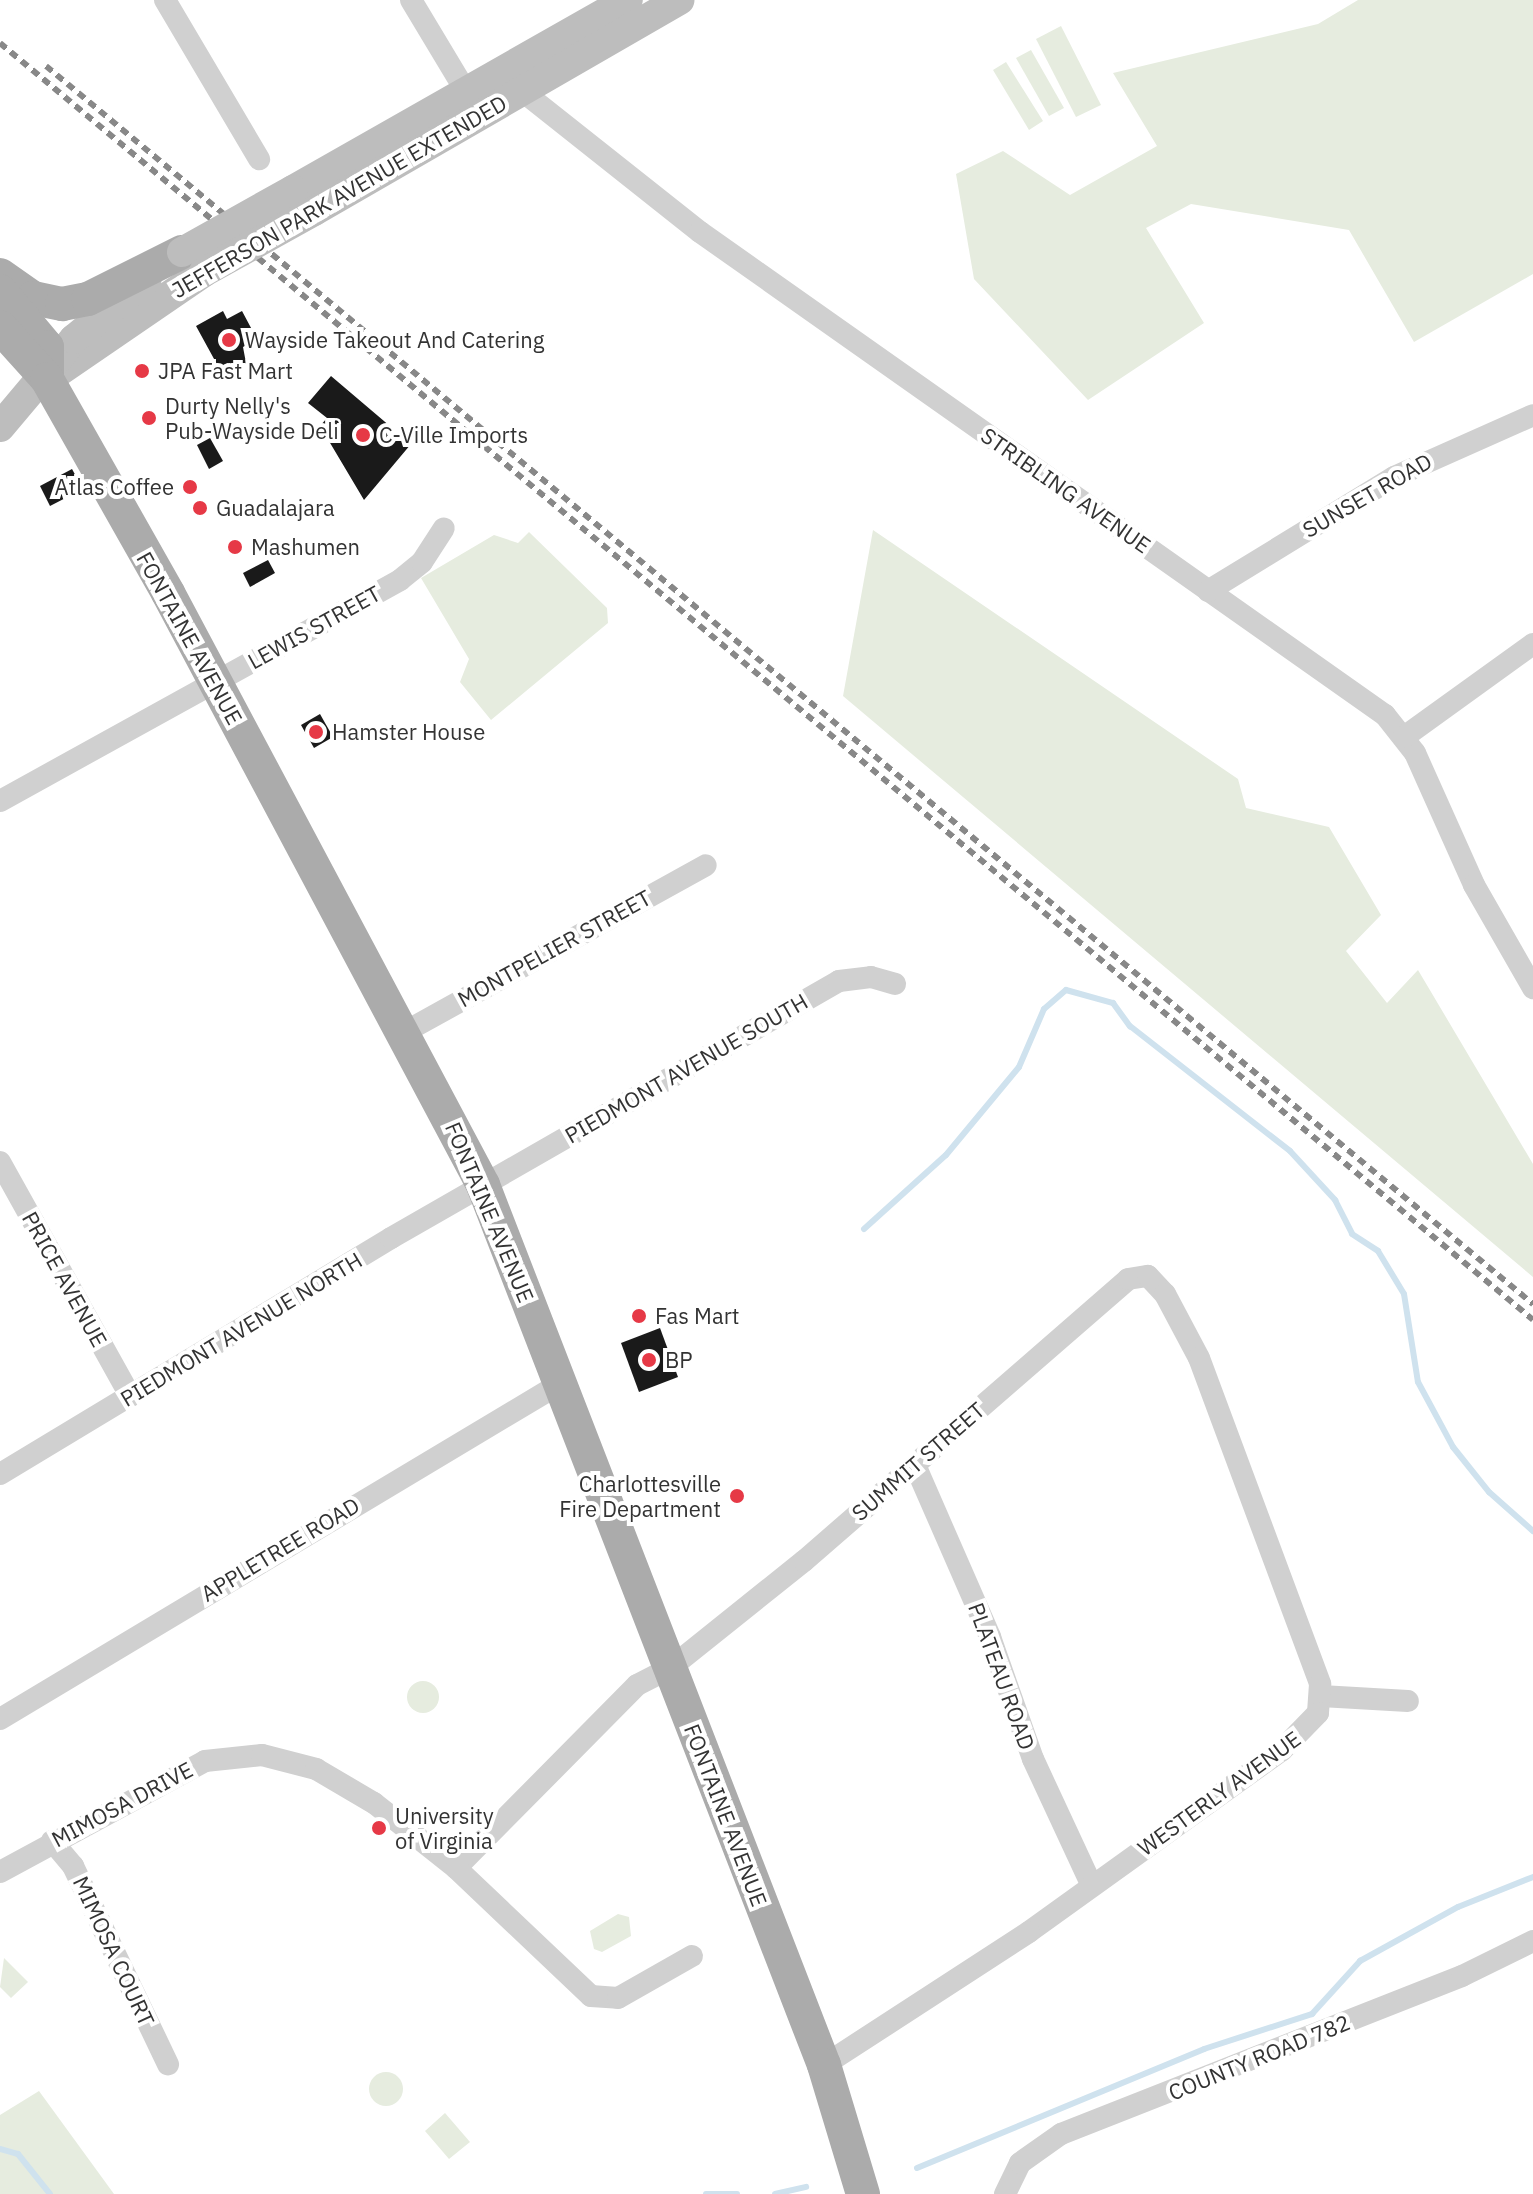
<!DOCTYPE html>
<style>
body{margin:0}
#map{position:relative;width:1533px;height:2194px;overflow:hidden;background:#fff;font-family:"IBM Plex Sans",sans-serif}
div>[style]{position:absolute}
.green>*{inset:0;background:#e6ecdf}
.round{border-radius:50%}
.stream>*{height:6px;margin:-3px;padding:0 3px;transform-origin:3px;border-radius:3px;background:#cfe2ee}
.building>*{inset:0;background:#1a1a1a}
.street>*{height:22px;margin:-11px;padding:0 11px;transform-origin:11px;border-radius:11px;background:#d0d0d0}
.secondary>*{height:30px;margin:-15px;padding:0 15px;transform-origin:15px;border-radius:15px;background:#bdbdbd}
.primary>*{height:34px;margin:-17px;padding:0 17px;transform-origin:17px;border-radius:17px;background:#ababab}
.rail>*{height:6px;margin-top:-3px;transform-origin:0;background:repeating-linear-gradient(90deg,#888 0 8px,transparent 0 14px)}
.secondary-bridge>*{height:30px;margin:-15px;padding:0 15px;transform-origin:15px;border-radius:15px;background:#bdbdbd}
.dots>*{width:22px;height:22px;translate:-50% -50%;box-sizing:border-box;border:4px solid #fff;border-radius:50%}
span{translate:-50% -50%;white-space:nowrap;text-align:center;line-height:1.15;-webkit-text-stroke:8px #fff;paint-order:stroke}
.street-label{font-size:22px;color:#333}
.poi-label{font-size:22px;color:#333}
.left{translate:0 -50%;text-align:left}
.right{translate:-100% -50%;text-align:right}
</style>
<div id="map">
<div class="green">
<i style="clip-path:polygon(1358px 0,1533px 0,1533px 274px,1414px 342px,1349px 230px,1191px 204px,1146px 228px,1204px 323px,1088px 400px,974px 279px,956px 174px,1003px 151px,1070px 195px,1157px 146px,1113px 73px,1318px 24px)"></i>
<i style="clip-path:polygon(1061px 26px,1101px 105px,1076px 117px,1036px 39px)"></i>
<i style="clip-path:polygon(1031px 50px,1064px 108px,1049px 116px,1016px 58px)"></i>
<i style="clip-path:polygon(1006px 62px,1043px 121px,1029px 130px,993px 70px)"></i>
<i style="clip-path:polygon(873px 530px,1238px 779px,1246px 808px,1329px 827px,1381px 915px,1346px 951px,1387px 1003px,1418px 970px,1533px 1164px,1533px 1277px,843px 696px)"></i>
<i style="clip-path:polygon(529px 532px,607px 608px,608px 623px,491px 720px,460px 682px,469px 659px,421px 578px,494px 535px,518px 543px)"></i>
<i class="round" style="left:407px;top:1681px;width:32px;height:32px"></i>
<i style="clip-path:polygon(618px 1914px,629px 1917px,631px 1936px,602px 1952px,594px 1949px,590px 1931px)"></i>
<i style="clip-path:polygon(4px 1958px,28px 1982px,11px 1998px,0 1987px)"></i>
<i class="round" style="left:369px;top:2072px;width:34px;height:34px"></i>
<i style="clip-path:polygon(39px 2091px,114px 2194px,0 2194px,0 2115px)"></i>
<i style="clip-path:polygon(445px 2113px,470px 2142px,449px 2159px,425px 2131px)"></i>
</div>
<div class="stream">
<i style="left:864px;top:1229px;width:110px;rotate:-42.1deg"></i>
<i style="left:946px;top:1155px;width:114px;rotate:-50.3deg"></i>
<i style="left:1019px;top:1067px;width:63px;rotate:-66.7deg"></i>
<i style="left:1044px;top:1009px;width:29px;rotate:-41deg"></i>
<i style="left:1066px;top:990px;width:49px;rotate:15.5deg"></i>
<i style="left:1113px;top:1003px;width:29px;rotate:54deg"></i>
<i style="left:1130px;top:1026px;width:203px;rotate:38deg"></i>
<i style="left:1290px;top:1151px;width:67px;rotate:47.4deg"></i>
<i style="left:1335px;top:1200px;width:38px;rotate:63deg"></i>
<i style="left:1352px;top:1234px;width:31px;rotate:33deg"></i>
<i style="left:1378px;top:1251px;width:50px;rotate:58.8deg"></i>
<i style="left:1404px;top:1294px;width:89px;rotate:81deg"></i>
<i style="left:1418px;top:1382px;width:74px;rotate:61.7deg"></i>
<i style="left:1453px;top:1447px;width:58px;rotate:51.3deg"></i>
<i style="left:1489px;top:1492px;width:59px;rotate:41.6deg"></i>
<i style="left:0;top:2149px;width:19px;rotate:16deg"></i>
<i style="left:18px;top:2154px;width:51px;rotate:51.3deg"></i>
<i style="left:917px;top:2168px;width:311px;rotate:-22.5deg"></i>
<i style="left:1204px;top:2049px;width:114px;rotate:-18deg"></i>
<i style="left:1312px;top:2014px;width:72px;rotate:-47.8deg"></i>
<i style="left:1360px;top:1961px;width:112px;rotate:-28.9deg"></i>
<i style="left:1458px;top:1907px;width:81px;rotate:-21.8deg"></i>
<i style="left:706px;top:2194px;width:31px"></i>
<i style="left:775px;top:2194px;width:32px;rotate:-13deg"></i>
</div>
<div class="building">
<i style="clip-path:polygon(223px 311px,227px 319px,242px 311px,257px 339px,243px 347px,246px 363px,232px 371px,228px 363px,219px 368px,196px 326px)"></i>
<i style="clip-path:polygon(331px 376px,411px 444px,364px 500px,320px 426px,327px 418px,308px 403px)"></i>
<i style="clip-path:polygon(210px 438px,223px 461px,209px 469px,197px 445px)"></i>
<i style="clip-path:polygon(72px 469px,83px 489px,50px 506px,40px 486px)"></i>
<i style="clip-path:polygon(268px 560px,275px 573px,250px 587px,243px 573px)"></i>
<i style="clip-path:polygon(320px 714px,333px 737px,314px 748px,301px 725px)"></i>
<i style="clip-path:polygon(660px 1328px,678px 1377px,639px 1392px,621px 1343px)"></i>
</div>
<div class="street">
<i style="left:165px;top:0;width:185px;rotate:59.4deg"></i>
<i style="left:411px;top:0;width:122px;rotate:59deg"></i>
<i style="left:512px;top:83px;width:240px;rotate:38.4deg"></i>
<i style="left:700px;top:232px;width:838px;rotate:35.19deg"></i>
<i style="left:1385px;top:715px;width:48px;rotate:51.7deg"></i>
<i style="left:1415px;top:753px;width:145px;rotate:65.9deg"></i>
<i style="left:1474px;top:885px;width:119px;rotate:60.2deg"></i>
<i style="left:1208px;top:591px;width:218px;rotate:-31.5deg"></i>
<i style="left:1394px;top:477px;width:152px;rotate:-24deg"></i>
<i style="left:1404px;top:737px;width:159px;rotate:-35.8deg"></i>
<i style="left:0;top:801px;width:457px;rotate:-28.9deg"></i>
<i style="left:400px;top:580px;width:28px;rotate:-39deg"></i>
<i style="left:422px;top:562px;width:40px;rotate:-57.1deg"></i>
<i style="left:403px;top:1033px;width:346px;rotate:-29deg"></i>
<i style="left:0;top:1162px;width:268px;rotate:60.9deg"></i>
<i style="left:915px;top:1465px;width:188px;rotate:66.4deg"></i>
<i style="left:990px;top:1637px;width:129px;rotate:70.6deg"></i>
<i style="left:1033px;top:1759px;width:140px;rotate:65.1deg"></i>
<i style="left:0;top:1474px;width:457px;rotate:-31.1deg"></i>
<i style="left:391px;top:1238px;width:516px;rotate:-29.84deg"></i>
<i style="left:839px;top:981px;width:32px;rotate:-7deg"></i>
<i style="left:871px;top:977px;width:25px;rotate:16deg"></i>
<i style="left:1321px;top:1696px;width:87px;rotate:3.3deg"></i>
<i style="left:0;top:1719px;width:654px;rotate:-30.92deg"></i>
<i style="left:52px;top:1841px;width:33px;rotate:50deg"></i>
<i style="left:73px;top:1866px;width:220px;rotate:64.4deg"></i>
<i style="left:456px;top:1868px;width:257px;rotate:-45.3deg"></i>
<i style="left:637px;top:1685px;width:36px;rotate:-27deg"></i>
<i style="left:669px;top:1669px;width:173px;rotate:-38.7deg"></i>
<i style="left:804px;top:1561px;width:430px;rotate:-41deg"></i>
<i style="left:1128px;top:1279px;width:20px;rotate:-9deg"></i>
<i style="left:1148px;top:1276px;width:25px;rotate:47deg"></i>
<i style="left:1165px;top:1294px;width:72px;rotate:62deg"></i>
<i style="left:1199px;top:1358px;width:348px;rotate:69.6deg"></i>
<i style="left:1320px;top:1684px;width:29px;rotate:94deg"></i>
<i style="left:1318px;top:1713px;width:52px;rotate:134.2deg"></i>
<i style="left:1282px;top:1750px;width:312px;rotate:144.3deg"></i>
<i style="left:1029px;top:1932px;width:244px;rotate:147deg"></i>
<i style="left:0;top:1872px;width:233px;rotate:-28.4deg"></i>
<i style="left:205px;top:1761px;width:57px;rotate:-6deg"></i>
<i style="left:262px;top:1755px;width:56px;rotate:14.5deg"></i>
<i style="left:316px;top:1769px;width:67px;rotate:30.4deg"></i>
<i style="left:374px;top:1803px;width:105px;rotate:38.4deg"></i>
<i style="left:456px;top:1868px;width:186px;rotate:43.5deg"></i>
<i style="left:591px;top:1996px;width:27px;rotate:4deg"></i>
<i style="left:618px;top:1998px;width:85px;rotate:-29.6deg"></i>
<i style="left:1005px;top:2194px;width:34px;rotate:-64deg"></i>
<i style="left:1020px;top:2163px;width:50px;rotate:-35.3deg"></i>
<i style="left:1061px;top:2134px;width:431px;rotate:-21.5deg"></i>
<i style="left:1462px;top:1976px;width:79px;rotate:-26.2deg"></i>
</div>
<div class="secondary">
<i style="left:293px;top:190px;width:385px;rotate:-29.6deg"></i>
<i style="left:314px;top:211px;width:422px;rotate:-30deg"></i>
<i style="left:52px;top:376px;width:184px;rotate:-34.4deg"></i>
<i style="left:0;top:427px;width:115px;rotate:-49.9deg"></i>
<i style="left:74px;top:339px;width:94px;rotate:-39.4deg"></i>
</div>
<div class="primary">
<i style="left:0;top:275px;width:40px;rotate:34.9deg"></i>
<i style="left:33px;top:298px;width:30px;rotate:12deg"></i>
<i style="left:62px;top:304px;width:26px;rotate:-11deg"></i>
<i style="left:88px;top:299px;width:105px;rotate:-26.6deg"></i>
<i style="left:0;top:291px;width:73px;rotate:50deg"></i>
<i style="left:47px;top:347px;width:27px;rotate:90deg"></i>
<i style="left:0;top:327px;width:70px;rotate:47.9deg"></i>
<i style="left:47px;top:379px;width:246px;rotate:60.5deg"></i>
<i style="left:168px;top:593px;width:671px;rotate:61.98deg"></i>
<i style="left:483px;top:1185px;width:944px;rotate:68.82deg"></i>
<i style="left:824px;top:2065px;width:135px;rotate:73.2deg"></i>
</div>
<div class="rail">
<i style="left:0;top:43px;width:1995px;rotate:39.79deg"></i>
<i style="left:46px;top:66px;width:1935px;rotate:39.78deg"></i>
</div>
<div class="secondary-bridge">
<i style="left:182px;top:252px;width:127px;rotate:-29.2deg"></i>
<i style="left:204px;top:272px;width:126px;rotate:-29deg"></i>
</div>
<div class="dots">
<i style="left:229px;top:340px;background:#e63946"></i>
<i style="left:142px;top:371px;background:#e63946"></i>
<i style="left:149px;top:418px;background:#e63946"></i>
<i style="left:363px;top:435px;background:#e63946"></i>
<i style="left:190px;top:487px;background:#e63946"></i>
<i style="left:200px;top:508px;background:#e63946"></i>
<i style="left:235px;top:547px;background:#e63946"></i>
<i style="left:316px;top:732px;background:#e63946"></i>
<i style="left:639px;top:1316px;background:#e63946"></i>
<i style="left:649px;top:1360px;background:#e63946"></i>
<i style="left:737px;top:1496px;background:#e63946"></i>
<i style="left:379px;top:1828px;background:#e63946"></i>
</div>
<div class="street-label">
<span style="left:339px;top:196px;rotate:-30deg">JEFFERSON PARK AVENUE EXTENDED</span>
<span style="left:1066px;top:490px;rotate:35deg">STRIBLING AVENUE</span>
<span style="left:1367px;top:495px;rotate:-30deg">SUNSET ROAD</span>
<span style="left:314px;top:627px;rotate:-29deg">LEWIS STREET</span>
<span style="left:190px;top:638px;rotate:61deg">FONTAINE AVENUE</span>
<span style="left:554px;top:948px;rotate:-29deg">MONTPELIER STREET</span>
<span style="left:686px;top:1068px;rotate:-30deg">PIEDMONT AVENUE SOUTH</span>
<span style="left:490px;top:1212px;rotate:67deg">FONTAINE AVENUE</span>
<span style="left:65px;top:1279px;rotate:61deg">PRICE AVENUE</span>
<span style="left:241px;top:1329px;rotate:-31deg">PIEDMONT AVENUE NORTH</span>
<span style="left:918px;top:1461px;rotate:-41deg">SUMMIT STREET</span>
<span style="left:280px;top:1549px;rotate:-31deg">APPLETREE ROAD</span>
<span style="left:1002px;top:1676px;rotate:70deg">PLATEAU ROAD</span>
<span style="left:1219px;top:1793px;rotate:-36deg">WESTERLY AVENUE</span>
<span style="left:122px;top:1804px;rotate:-28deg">MIMOSA DRIVE</span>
<span style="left:726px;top:1815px;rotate:69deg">FONTAINE AVENUE</span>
<span style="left:114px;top:1951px;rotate:65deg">MIMOSA COURT</span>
<span style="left:1259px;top:2057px;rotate:-22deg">COUNTY ROAD 782</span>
</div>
<div class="poi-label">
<span class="left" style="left:245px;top:340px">Wayside Takeout And Catering</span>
<span class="left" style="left:158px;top:371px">JPA Fast Mart</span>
<span class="left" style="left:165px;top:418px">Durty Nelly's<br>Pub-Wayside Deli</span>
<span class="left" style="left:379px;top:435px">C-Ville Imports</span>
<span class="right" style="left:174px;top:487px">Atlas Coffee</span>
<span class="left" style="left:216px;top:508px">Guadalajara</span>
<span class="left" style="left:251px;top:547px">Mashumen</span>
<span class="left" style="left:332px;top:732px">Hamster House</span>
<span class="left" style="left:655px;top:1316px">Fas Mart</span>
<span class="left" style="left:665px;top:1360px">BP</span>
<span class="right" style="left:721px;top:1496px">Charlottesville<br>Fire Department</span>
<span class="left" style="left:395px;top:1828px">University<br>of Virginia</span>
</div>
</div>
